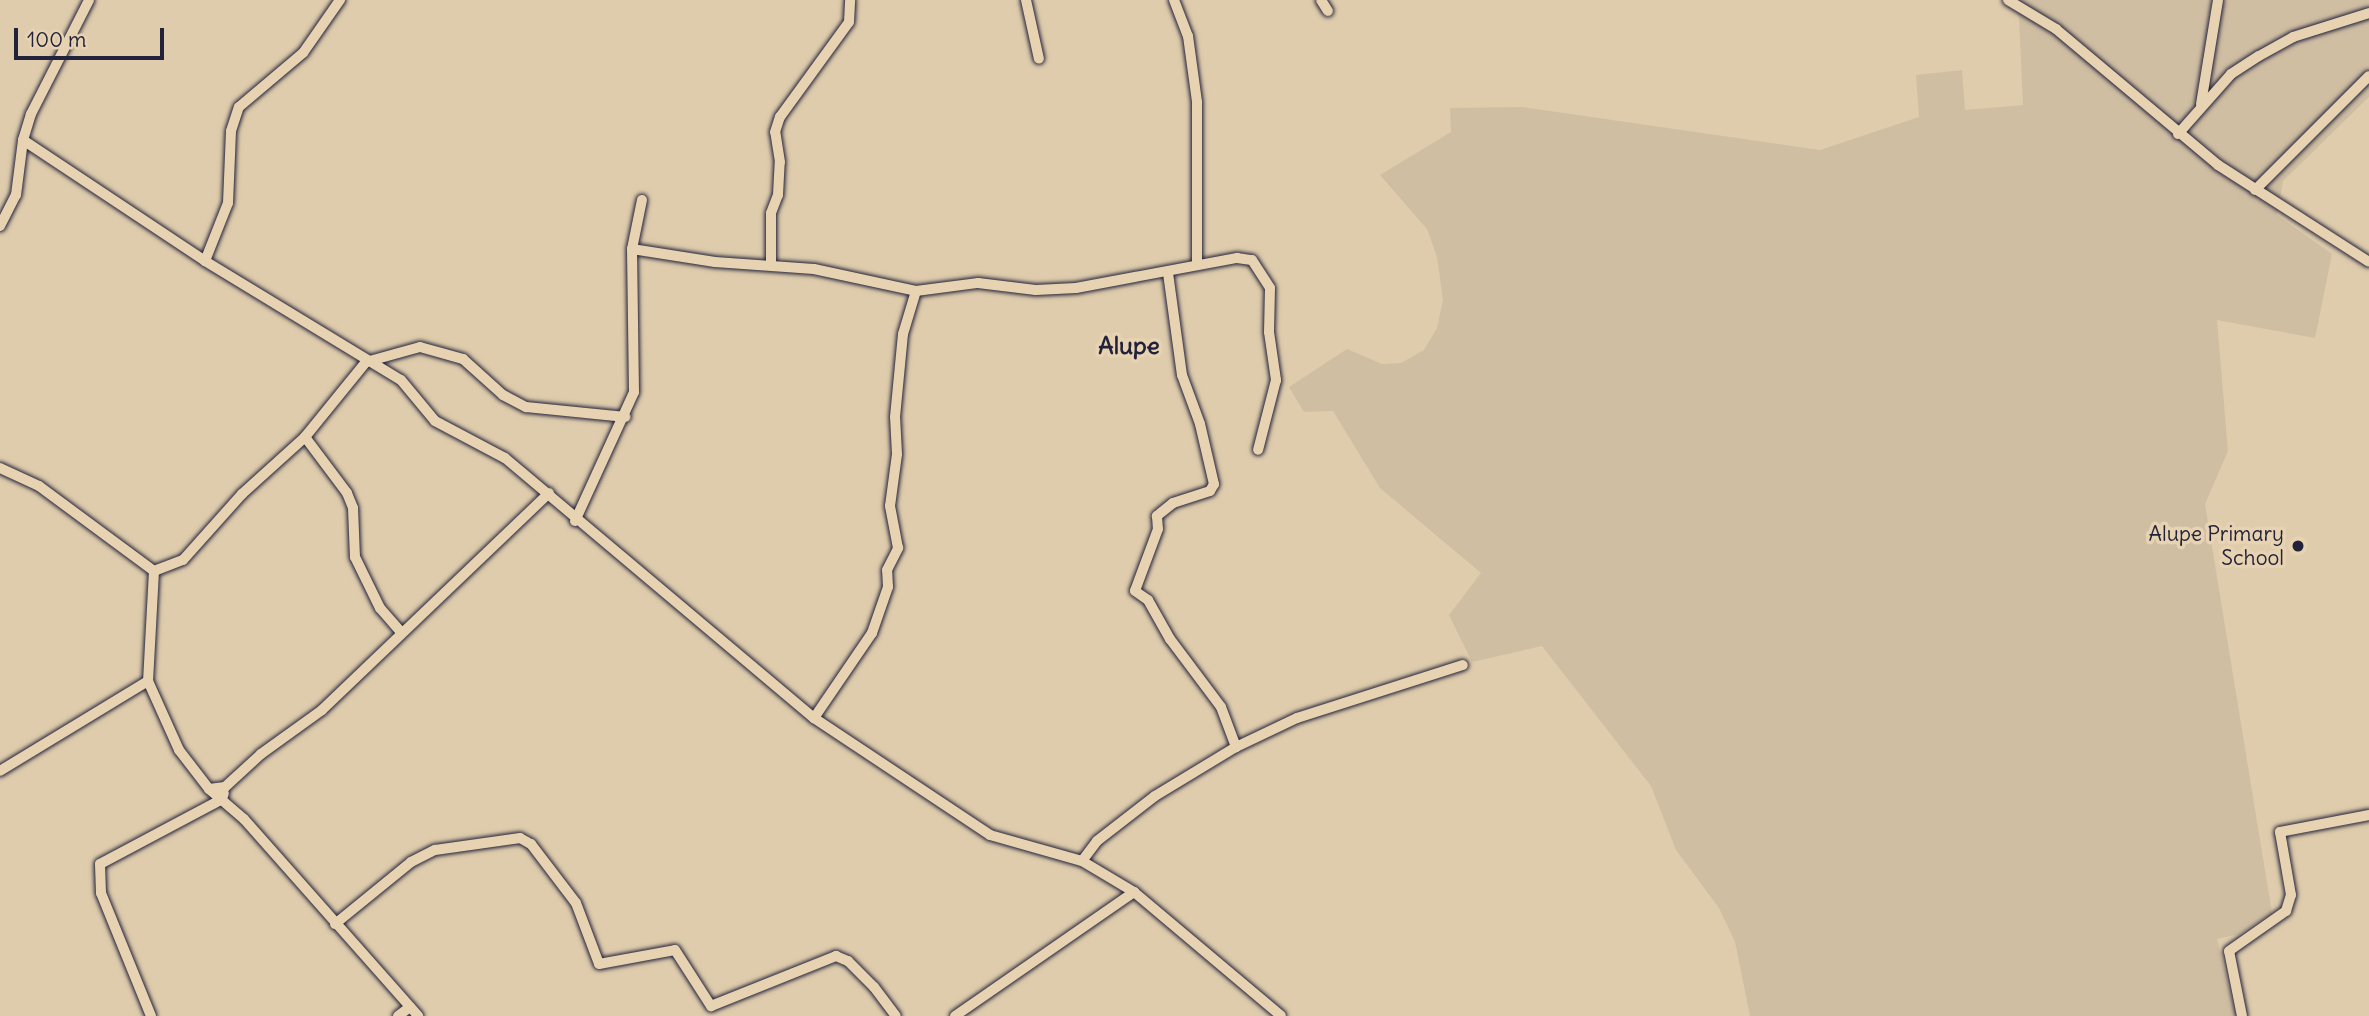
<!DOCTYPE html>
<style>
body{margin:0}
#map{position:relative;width:2369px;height:1016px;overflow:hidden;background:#dfccac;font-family:Delius,sans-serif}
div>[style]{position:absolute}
.built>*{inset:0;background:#d0bea3}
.roads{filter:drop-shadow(0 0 2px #22223b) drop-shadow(0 0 2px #22223b)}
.minor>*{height:10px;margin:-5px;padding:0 5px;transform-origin:5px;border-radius:5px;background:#e7d3b1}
.dots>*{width:19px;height:19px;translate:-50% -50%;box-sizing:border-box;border:4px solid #e7d3b1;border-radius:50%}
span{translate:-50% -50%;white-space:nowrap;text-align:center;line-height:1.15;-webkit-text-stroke:7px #e7d3b1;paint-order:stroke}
.poi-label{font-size:21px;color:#22223b}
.right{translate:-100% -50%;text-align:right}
.quarter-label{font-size:24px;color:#22223b;font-weight:700}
.scale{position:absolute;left:14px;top:28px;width:150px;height:32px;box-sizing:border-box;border:4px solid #22223b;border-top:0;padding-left:9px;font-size:21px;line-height:24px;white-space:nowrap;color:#22223b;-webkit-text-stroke:5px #e7d3b1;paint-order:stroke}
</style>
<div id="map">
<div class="built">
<i style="clip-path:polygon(2012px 0,2369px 0,2369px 97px,2283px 181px,2277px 215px,2332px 254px,2315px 338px,2217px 320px,2228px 451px,2205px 504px,2272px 913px,2239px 934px,2217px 939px,2236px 1016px,1750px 1016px,1735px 942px,1719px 908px,1676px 850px,1651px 786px,1542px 646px,1472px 662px,1449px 615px,1481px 573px,1380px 488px,1333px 411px,1304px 412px,1289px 387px,1347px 349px,1382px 364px,1401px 363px,1424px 350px,1437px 328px,1443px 300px,1437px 257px,1427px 229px,1380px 175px,1451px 132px,1450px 108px,1523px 107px,1820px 150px,1919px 117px,1916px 75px,1962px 70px,1965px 110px,2023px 105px,2019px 17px)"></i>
</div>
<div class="roads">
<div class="minor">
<i style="left:1026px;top:0;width:60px;rotate:77.6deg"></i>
<i style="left:1174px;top:0;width:39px;rotate:69deg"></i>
<i style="left:1188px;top:36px;width:67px;rotate:82.2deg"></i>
<i style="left:1197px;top:102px;width:163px;rotate:90deg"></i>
<i style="left:1321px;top:0;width:13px;rotate:58deg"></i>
<i style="left:2008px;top:0;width:56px;rotate:31.1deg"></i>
<i style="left:2056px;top:29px;width:212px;rotate:40deg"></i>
<i style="left:2218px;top:165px;width:179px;rotate:32.7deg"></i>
<i style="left:2201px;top:104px;width:105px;rotate:-80.7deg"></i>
<i style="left:2178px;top:134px;width:80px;rotate:-48.5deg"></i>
<i style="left:2231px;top:74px;width:33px;rotate:-33deg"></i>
<i style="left:2259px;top:56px;width:39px;rotate:-29deg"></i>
<i style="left:2293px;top:37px;width:80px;rotate:-17.5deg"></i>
<i style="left:23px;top:140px;width:219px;rotate:33.6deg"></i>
<i style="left:205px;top:261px;width:229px;rotate:31.3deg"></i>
<i style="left:401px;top:380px;width:53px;rotate:50.3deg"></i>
<i style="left:435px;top:421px;width:79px;rotate:27.9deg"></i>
<i style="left:505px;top:458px;width:404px;rotate:40.1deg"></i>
<i style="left:814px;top:718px;width:211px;rotate:33.6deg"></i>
<i style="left:990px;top:835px;width:96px;rotate:15.8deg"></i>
<i style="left:1082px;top:861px;width:61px;rotate:30.8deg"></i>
<i style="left:1134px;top:892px;width:192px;rotate:40.1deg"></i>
<i style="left:2255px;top:190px;width:161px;rotate:-45deg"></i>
<i style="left:0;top:226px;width:35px;rotate:-63deg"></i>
<i style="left:16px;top:195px;width:55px;rotate:-82.7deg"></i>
<i style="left:23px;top:140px;width:27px;rotate:-73deg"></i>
<i style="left:31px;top:114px;width:128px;rotate:-63deg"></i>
<i style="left:632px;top:249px;width:84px;rotate:8.9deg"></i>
<i style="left:715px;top:262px;width:99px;rotate:4deg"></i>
<i style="left:814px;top:269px;width:104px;rotate:12.2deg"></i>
<i style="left:916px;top:291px;width:63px;rotate:-7.4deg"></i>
<i style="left:978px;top:283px;width:58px;rotate:6.9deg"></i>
<i style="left:1036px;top:290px;width:40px;rotate:-2.9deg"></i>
<i style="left:1076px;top:288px;width:164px;rotate:-10.6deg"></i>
<i style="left:1237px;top:258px;width:15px;rotate:8deg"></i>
<i style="left:1252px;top:260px;width:33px;rotate:57deg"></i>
<i style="left:1270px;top:288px;width:44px;rotate:91.3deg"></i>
<i style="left:1269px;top:332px;width:49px;rotate:81.7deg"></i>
<i style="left:1276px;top:380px;width:72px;rotate:104.4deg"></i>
<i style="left:205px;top:261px;width:62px;rotate:-68.4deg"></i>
<i style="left:228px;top:203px;width:72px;rotate:-87.6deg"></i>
<i style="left:231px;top:131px;width:25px;rotate:-72deg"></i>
<i style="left:239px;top:107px;width:84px;rotate:-40.2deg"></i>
<i style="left:303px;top:53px;width:65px;rotate:-55.1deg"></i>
<i style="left:771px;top:265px;width:52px;rotate:-90deg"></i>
<i style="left:771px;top:213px;width:19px;rotate:-69deg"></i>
<i style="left:778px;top:195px;width:33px;rotate:-87deg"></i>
<i style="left:780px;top:162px;width:30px;rotate:-99deg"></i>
<i style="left:775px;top:132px;width:16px;rotate:-72deg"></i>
<i style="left:780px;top:117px;width:117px;rotate:-54deg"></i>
<i style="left:849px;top:22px;width:22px;rotate:-87deg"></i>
<i style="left:1168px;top:273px;width:103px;rotate:82.2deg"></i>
<i style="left:1182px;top:375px;width:52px;rotate:69.8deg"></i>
<i style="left:1200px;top:424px;width:62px;rotate:76.9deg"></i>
<i style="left:1214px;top:484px;width:8px;rotate:120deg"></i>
<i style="left:1210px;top:491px;width:39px;rotate:162deg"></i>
<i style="left:1173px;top:503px;width:21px;rotate:141deg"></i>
<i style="left:1157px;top:516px;width:13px;rotate:86deg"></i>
<i style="left:1158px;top:529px;width:66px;rotate:110.4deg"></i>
<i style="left:1135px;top:591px;width:16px;rotate:35deg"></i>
<i style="left:1148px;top:600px;width:45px;rotate:60.6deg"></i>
<i style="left:1170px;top:639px;width:85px;rotate:53.1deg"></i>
<i style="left:1221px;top:707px;width:43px;rotate:69.4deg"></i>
<i style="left:305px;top:437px;width:70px;rotate:53.1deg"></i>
<i style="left:347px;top:493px;width:16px;rotate:68deg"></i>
<i style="left:353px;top:508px;width:49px;rotate:87.7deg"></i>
<i style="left:355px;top:557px;width:57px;rotate:63.9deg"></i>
<i style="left:380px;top:608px;width:32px;rotate:49deg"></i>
<i style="left:0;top:468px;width:43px;rotate:24.8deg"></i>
<i style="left:39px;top:486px;width:143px;rotate:36.5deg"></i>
<i style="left:154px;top:571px;width:110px;rotate:93.1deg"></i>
<i style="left:148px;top:681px;width:76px;rotate:65.8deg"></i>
<i style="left:179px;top:750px;width:49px;rotate:52.4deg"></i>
<i style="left:209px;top:789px;width:46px;rotate:40.6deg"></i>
<i style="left:244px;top:819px;width:263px;rotate:48.5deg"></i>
<i style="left:575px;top:521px;width:142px;rotate:-65.4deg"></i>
<i style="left:634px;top:392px;width:143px;rotate:-90.8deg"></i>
<i style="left:632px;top:249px;width:50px;rotate:-78.5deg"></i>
<i style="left:154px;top:571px;width:31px;rotate:-21deg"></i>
<i style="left:183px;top:560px;width:89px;rotate:-48.2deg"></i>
<i style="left:242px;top:494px;width:85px;rotate:-42.1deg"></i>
<i style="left:305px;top:437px;width:97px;rotate:-50.9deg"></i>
<i style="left:366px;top:362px;width:56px;rotate:-15.5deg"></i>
<i style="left:420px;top:347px;width:45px;rotate:15.6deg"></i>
<i style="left:463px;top:359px;width:54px;rotate:42deg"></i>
<i style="left:503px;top:395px;width:26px;rotate:28deg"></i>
<i style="left:526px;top:407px;width:100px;rotate:5.7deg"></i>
<i style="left:814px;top:718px;width:103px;rotate:-55.7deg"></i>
<i style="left:872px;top:633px;width:49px;rotate:-70.8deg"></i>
<i style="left:888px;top:587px;width:17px;rotate:-93deg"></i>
<i style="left:887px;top:570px;width:25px;rotate:-63deg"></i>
<i style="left:898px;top:548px;width:43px;rotate:-100.8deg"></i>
<i style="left:890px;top:506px;width:52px;rotate:-82.3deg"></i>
<i style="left:897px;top:454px;width:37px;rotate:-93deg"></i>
<i style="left:895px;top:417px;width:83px;rotate:-84.5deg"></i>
<i style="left:903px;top:334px;width:45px;rotate:-73.2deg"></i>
<i style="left:0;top:771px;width:173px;rotate:-31.3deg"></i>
<i style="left:209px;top:789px;width:16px;rotate:-7deg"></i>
<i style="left:225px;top:787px;width:49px;rotate:-42.5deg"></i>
<i style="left:261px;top:754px;width:75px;rotate:-35.8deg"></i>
<i style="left:322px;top:710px;width:314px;rotate:-43.7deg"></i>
<i style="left:1082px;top:861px;width:25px;rotate:-53deg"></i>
<i style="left:1097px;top:841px;width:73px;rotate:-37.8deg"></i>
<i style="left:1155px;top:796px;width:95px;rotate:-31.2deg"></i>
<i style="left:1236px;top:747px;width:68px;rotate:-25.4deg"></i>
<i style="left:1297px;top:718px;width:174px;rotate:-17.7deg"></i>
<i style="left:335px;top:924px;width:98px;rotate:-39.2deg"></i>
<i style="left:411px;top:862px;width:27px;rotate:-27deg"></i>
<i style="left:435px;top:850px;width:86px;rotate:-8deg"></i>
<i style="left:520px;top:838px;width:13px;rotate:29deg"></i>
<i style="left:531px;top:844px;width:74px;rotate:52.7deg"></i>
<i style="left:576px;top:903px;width:65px;rotate:69.3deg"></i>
<i style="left:599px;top:964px;width:77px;rotate:-10.4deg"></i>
<i style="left:675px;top:950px;width:67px;rotate:57.3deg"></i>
<i style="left:711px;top:1006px;width:135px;rotate:-21.8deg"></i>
<i style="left:836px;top:956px;width:13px;rotate:23deg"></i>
<i style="left:848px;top:961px;width:37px;rotate:45deg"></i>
<i style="left:874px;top:987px;width:36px;rotate:53deg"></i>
<i style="left:151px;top:1016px;width:133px;rotate:-112.1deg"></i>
<i style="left:101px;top:893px;width:29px;rotate:-92deg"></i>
<i style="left:100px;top:864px;width:138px;rotate:-28deg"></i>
<i style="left:222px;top:799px;width:6px;rotate:-72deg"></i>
<i style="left:398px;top:1016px;width:15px;rotate:-37deg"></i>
<i style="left:955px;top:1016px;width:218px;rotate:-34.7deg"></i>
<i style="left:2242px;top:1016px;width:66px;rotate:-101.3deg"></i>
<i style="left:2229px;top:951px;width:70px;rotate:-35.1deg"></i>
<i style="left:2286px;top:911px;width:17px;rotate:-73deg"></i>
<i style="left:2291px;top:895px;width:64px;rotate:-99.9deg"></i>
<i style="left:2280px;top:832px;width:91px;rotate:-10.8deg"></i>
</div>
</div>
<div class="dots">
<i style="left:2298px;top:546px;background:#22223b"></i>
</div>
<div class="poi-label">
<span class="right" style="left:2284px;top:546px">Alupe Primary<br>School</span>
</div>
<div class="quarter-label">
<span style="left:1129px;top:346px">Alupe</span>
</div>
<div class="scale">100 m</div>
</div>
